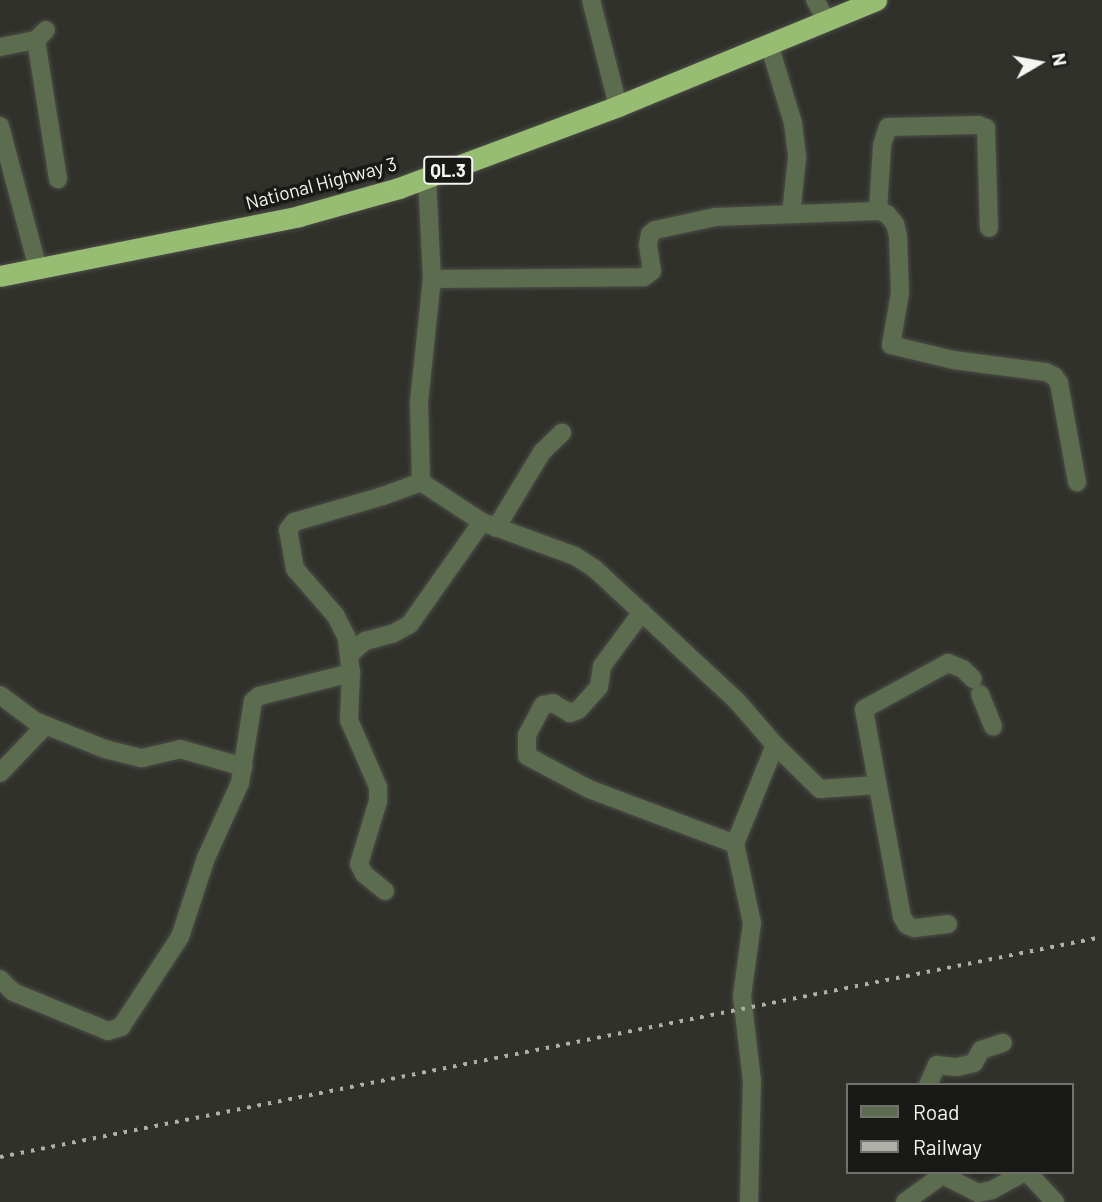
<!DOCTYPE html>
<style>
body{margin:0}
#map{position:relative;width:1102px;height:1202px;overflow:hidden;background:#31312c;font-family:Barlow,sans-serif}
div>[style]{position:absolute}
.roads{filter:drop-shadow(0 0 2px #4c4c48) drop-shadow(0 0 2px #4c4c48)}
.minor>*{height:18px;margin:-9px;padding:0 9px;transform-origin:9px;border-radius:9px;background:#5c6c4e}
.highway>*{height:21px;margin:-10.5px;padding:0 10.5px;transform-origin:10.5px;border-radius:10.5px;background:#97bd72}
.rail>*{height:3.5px;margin-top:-1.75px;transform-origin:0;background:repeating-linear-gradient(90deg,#b0b0ab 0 3.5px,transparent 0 10.5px)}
span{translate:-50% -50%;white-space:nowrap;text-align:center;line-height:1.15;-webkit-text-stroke:7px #191916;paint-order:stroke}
.shield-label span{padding:2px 5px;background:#191916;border:2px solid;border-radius:5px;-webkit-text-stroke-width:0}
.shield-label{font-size:18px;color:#f5f5f1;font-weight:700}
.street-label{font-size:19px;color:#f5f5f1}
.legend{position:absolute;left:846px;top:1083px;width:228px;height:91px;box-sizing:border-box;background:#191916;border:2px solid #71716e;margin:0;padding:9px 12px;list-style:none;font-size:21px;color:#f5f5f1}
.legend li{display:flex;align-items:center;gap:14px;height:35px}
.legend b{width:35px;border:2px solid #71716e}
.north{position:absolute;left:1004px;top:28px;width:70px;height:70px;-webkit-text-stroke:5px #191916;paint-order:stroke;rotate:80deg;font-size:19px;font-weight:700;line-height:28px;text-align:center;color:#f5f5f1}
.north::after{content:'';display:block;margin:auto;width:24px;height:32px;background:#f5f5f1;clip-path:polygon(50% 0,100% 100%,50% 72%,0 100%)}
</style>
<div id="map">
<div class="roads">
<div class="minor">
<i style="left:591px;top:0;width:109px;rotate:75.7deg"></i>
<i style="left:815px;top:0;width:23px;rotate:61deg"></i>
<i style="left:36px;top:40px;width:141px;rotate:81deg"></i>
<i style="left:769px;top:44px;width:83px;rotate:73.1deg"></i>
<i style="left:793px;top:123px;width:35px;rotate:83deg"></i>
<i style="left:797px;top:158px;width:56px;rotate:96.1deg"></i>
<i style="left:0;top:47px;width:37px;rotate:-11deg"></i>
<i style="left:36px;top:40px;width:14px;rotate:-45deg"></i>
<i style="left:0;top:126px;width:148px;rotate:75.1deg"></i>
<i style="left:878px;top:211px;width:66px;rotate:-86.5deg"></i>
<i style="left:882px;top:145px;width:19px;rotate:-72deg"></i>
<i style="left:888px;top:127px;width:90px;rotate:-1.3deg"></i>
<i style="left:978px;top:125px;width:9px;rotate:21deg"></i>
<i style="left:986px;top:128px;width:100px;rotate:88.3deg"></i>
<i style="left:432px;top:279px;width:212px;rotate:-0.5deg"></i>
<i style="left:644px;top:277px;width:10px;rotate:-37deg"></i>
<i style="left:652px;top:271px;width:26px;rotate:-99deg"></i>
<i style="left:648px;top:245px;width:11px;rotate:-80deg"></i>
<i style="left:650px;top:234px;width:6px;rotate:-39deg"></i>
<i style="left:655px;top:230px;width:61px;rotate:-12.2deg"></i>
<i style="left:715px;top:217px;width:163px;rotate:-2.1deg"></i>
<i style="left:878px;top:211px;width:9px;rotate:18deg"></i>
<i style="left:887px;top:214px;width:13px;rotate:51deg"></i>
<i style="left:895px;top:224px;width:12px;rotate:76deg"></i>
<i style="left:898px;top:236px;width:57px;rotate:88deg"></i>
<i style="left:900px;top:293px;width:53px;rotate:99.8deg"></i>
<i style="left:891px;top:345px;width:64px;rotate:13.6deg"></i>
<i style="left:953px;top:360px;width:94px;rotate:7.4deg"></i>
<i style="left:1046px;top:372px;width:9px;rotate:27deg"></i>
<i style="left:1054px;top:376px;width:9px;rotate:54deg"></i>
<i style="left:1059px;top:383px;width:101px;rotate:79.7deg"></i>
<i style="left:421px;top:482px;width:73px;rotate:33.3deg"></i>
<i style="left:482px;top:522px;width:99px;rotate:20.1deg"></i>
<i style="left:575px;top:556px;width:24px;rotate:33deg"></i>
<i style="left:595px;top:569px;width:194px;rotate:42.9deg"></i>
<i style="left:737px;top:701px;width:58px;rotate:49.2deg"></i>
<i style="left:775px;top:745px;width:63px;rotate:44.4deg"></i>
<i style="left:820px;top:789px;width:57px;rotate:-4deg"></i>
<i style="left:421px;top:482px;width:80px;rotate:-91.4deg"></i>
<i style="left:419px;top:402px;width:124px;rotate:-84deg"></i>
<i style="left:432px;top:279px;width:101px;rotate:-92.8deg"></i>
<i style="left:496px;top:528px;width:89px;rotate:-58.8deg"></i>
<i style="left:542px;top:452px;width:28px;rotate:-44deg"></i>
<i style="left:642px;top:612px;width:67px;rotate:126.5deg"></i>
<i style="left:602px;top:666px;width:21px;rotate:98deg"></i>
<i style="left:599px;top:687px;width:31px;rotate:132deg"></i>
<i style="left:578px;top:710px;width:9px;rotate:159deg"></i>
<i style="left:570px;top:713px;width:20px;rotate:-150deg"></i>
<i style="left:553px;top:703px;width:10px;rotate:169deg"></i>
<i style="left:543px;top:705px;width:34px;rotate:118deg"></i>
<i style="left:527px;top:735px;width:21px;rotate:90deg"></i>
<i style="left:527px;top:756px;width:70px;rotate:28deg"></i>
<i style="left:589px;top:789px;width:156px;rotate:20.6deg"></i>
<i style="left:350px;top:654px;width:20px;rotate:-41deg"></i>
<i style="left:365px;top:641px;width:30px;rotate:-15deg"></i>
<i style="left:394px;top:633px;width:18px;rotate:-29deg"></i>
<i style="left:410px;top:624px;width:125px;rotate:-54.8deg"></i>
<i style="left:980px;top:694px;width:35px;rotate:68deg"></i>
<i style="left:0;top:695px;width:44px;rotate:36.6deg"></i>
<i style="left:35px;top:721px;width:75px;rotate:21.8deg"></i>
<i style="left:105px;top:749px;width:38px;rotate:14deg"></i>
<i style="left:142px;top:758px;width:39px;rotate:-13deg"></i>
<i style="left:180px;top:749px;width:66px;rotate:15.7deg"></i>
<i style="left:0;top:773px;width:65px;rotate:-46.2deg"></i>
<i style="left:385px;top:891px;width:27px;rotate:-141deg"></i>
<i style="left:364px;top:874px;width:11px;rotate:-117deg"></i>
<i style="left:359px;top:864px;width:66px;rotate:-73.2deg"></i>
<i style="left:378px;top:801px;width:14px;rotate:-90deg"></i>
<i style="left:378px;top:787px;width:73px;rotate:-113.4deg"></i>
<i style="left:349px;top:720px;width:47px;rotate:-87.6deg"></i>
<i style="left:351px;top:673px;width:35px;rotate:-97deg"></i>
<i style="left:347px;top:638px;width:25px;rotate:-117deg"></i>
<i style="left:336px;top:616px;width:62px;rotate:-131.1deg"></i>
<i style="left:295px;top:569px;width:40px;rotate:-100deg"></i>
<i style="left:288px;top:530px;width:10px;rotate:-53deg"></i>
<i style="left:294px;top:522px;width:93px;rotate:-16.3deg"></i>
<i style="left:383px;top:496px;width:40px;rotate:-20.2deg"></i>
<i style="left:948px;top:924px;width:34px;rotate:173deg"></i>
<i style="left:914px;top:928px;width:8px;rotate:-157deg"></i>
<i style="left:907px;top:925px;width:9px;rotate:-122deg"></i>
<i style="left:902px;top:917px;width:211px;rotate:-100.4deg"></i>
<i style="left:864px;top:709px;width:96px;rotate:-28.7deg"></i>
<i style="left:948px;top:663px;width:16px;rotate:22deg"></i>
<i style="left:963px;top:669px;width:14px;rotate:45deg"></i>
<i style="left:0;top:979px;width:18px;rotate:45deg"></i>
<i style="left:13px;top:992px;width:103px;rotate:22.3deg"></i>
<i style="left:108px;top:1031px;width:14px;rotate:-17deg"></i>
<i style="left:121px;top:1027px;width:108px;rotate:-56.8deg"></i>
<i style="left:180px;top:937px;width:83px;rotate:-71.8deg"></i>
<i style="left:206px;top:858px;width:82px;rotate:-65.6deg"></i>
<i style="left:240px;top:783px;width:83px;rotate:-81deg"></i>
<i style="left:253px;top:701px;width:8px;rotate:-40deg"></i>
<i style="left:259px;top:696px;width:95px;rotate:-14deg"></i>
<i style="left:928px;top:1085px;width:22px;rotate:-66deg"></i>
<i style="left:937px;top:1065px;width:20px;rotate:6deg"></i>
<i style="left:957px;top:1067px;width:17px;rotate:-13deg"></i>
<i style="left:974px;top:1063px;width:15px;rotate:-62deg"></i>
<i style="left:981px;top:1050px;width:23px;rotate:-18deg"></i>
<i style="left:937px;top:1172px;width:46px;rotate:27.1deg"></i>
<i style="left:978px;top:1193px;width:14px;rotate:-12deg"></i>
<i style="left:992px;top:1190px;width:37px;rotate:-29deg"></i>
<i style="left:1027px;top:1172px;width:41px;rotate:47deg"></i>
<i style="left:749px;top:1202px;width:121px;rotate:-88.6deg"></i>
<i style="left:752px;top:1081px;width:86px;rotate:-96.7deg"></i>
<i style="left:742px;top:996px;width:74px;rotate:-82.2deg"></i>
<i style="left:752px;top:923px;width:81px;rotate:-102.1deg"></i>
<i style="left:735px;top:844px;width:107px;rotate:-68deg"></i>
<i style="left:905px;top:1202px;width:44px;rotate:-35.8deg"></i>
</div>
<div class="highway">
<i style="left:0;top:276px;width:305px;rotate:-11.3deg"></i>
<i style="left:299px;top:216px;width:104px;rotate:-15.6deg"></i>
<i style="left:399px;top:188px;width:234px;rotate:-20.5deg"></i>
<i style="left:618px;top:106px;width:279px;rotate:-22.3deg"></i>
</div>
</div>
<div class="rail">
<i style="left:0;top:1157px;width:1124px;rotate:-11.29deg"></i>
</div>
<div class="shield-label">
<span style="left:448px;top:170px">QL.3</span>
</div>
<div class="street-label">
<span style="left:321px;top:183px;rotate:-15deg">National Highway 3</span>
</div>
<ul class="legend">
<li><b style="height:9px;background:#5c6c4e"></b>Road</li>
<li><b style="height:9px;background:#b0b0ab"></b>Railway</li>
</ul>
<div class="north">N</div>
</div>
